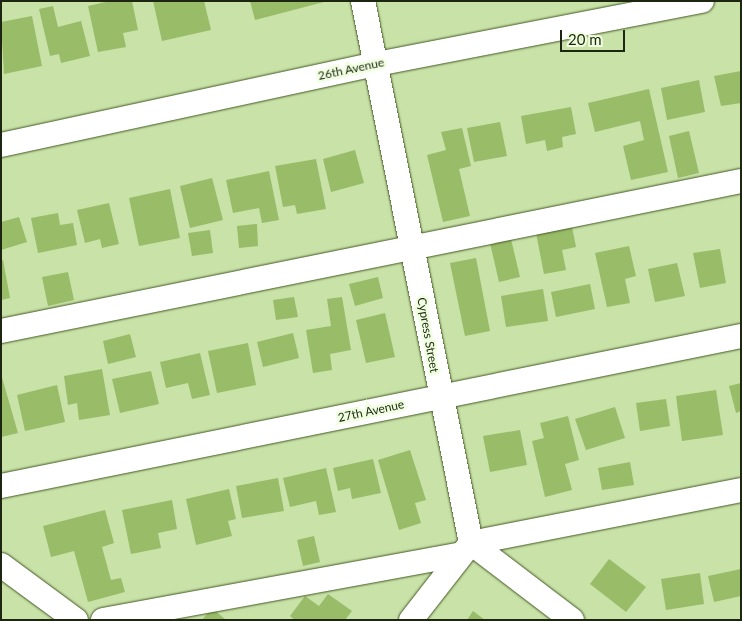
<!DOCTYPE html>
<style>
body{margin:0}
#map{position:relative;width:742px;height:621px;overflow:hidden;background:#c8e2a8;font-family:Lato,sans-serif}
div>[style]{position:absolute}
.building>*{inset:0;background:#99bc68}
.roads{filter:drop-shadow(0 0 1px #445924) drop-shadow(0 0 1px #445924)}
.minor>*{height:24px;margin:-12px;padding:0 12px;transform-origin:12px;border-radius:12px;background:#fff}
span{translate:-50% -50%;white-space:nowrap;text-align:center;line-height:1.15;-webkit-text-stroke:5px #f0fee0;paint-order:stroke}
.street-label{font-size:12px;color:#1d2610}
.frame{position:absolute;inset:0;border:2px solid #1d2610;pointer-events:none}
.scale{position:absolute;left:560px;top:30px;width:65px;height:22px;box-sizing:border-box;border:2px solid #1d2610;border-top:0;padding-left:6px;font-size:15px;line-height:18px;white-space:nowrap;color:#1d2610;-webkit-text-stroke:4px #f0fee0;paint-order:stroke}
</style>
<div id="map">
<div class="building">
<i style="clip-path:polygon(110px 1px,132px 1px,138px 30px,123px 33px,126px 47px,98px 52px,88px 6px)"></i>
<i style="clip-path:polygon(153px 1px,204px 1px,211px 30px,162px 41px)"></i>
<i style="clip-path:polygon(250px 1px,324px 1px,324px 2px,255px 20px)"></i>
<i style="clip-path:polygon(53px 6px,58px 27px,81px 21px,90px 56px,61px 63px,59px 54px,50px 56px,39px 9px)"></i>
<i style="clip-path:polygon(32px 16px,42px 66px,4px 74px,1px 22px)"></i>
<i style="clip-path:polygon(741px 71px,741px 103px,721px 106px,714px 76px)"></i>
<i style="clip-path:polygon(699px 80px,705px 112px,667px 120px,661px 88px)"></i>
<i style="clip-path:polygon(649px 89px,668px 172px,631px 180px,623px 146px,644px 140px,640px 121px,595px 132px,588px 103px)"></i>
<i style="clip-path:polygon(571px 107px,576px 134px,562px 137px,563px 147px,547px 151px,545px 140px,526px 144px,521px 116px)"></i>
<i style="clip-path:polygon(500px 122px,507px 156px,474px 162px,467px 128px)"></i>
<i style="clip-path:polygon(462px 128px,471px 166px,459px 169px,470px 216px,443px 222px,427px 155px,446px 150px,441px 132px)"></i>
<i style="clip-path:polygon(689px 131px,699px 173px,678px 178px,669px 136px)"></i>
<i style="clip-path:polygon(355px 150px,364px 183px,331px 192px,323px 159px)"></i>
<i style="clip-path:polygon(316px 159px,326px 209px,297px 214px,295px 205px,283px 207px,275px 166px)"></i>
<i style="clip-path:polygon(269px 171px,279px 220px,262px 223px,259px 208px,233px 213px,226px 180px)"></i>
<i style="clip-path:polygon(212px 178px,223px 220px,190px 228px,180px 186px)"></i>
<i style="clip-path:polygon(170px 189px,180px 238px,139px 246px,129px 198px)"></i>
<i style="clip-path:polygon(109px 203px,119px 244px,102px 248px,100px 239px,85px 243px,77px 210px)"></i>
<i style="clip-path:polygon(58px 213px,60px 225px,73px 223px,77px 245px,38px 253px,31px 218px)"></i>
<i style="clip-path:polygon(19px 217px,27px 242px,1px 250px,1px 222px)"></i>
<i style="clip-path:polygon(257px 224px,258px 246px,239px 248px,237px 226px)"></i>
<i style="clip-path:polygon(572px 227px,576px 247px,562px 250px,566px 270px,544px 274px,536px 233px)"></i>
<i style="clip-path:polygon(210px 230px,213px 253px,192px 256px,188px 233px)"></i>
<i style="clip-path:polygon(511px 239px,520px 277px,499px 282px,490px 243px)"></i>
<i style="clip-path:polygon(629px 246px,636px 276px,625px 279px,630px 303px,607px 307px,595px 253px)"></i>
<i style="clip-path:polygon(720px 249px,726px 283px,700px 288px,693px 253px)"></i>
<i style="clip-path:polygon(476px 258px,490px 331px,465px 336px,450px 263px)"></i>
<i style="clip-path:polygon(3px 260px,10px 298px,1px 300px,1px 261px)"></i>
<i style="clip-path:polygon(677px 263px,685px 296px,655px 302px,648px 269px)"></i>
<i style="clip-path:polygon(68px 272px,74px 300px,48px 306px,42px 277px)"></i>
<i style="clip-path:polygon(378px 277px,383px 298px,355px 306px,349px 284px)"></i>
<i style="clip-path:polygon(590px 284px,595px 309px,556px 317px,551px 292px)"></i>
<i style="clip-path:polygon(543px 289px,548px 321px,506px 327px,501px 296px)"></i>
<i style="clip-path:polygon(294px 297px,298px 317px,276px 320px,273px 300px)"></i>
<i style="clip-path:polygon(342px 297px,351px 350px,330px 354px,332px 370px,313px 373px,306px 330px,331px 326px,327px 299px)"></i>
<i style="clip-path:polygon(385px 313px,395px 357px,366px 363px,356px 320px)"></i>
<i style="clip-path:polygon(293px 333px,299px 358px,263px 367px,257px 342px)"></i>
<i style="clip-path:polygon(130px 334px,136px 357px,108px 364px,103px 341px)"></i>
<i style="clip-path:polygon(248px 343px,256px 385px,217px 393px,208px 351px)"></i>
<i style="clip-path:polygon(200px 353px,210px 395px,192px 399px,188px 383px,166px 388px,160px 362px)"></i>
<i style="clip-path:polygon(102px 369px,110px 415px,79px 420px,77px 403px,68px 405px,64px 376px)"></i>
<i style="clip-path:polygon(151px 371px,159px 404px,120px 413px,112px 379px)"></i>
<i style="clip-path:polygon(1px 374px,18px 433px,1px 437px)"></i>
<i style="clip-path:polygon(741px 383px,741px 411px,736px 413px,729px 386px)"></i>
<i style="clip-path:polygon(57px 385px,65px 422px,25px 431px,17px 395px)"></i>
<i style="clip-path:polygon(716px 390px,723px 435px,682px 441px,676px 396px)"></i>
<i style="clip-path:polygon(666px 399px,670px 426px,640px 431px,636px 403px)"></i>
<i style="clip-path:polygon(615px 407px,625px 438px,586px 450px,575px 419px)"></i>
<i style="clip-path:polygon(568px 416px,579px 460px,565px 464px,572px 490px,545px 497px,532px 441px,544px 438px,540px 423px)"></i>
<i style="clip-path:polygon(520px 430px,527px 465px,490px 472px,483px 436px)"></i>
<i style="clip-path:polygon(410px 450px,426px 500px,415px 503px,421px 523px,399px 530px,378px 460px)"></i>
<i style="clip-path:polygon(373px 459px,381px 493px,352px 499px,350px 488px,338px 491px,333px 468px)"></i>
<i style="clip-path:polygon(630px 462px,634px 485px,602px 490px,598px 468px)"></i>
<i style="clip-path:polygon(326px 468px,336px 512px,319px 515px,316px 501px,290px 507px,283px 478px)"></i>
<i style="clip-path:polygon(278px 478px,284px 511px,242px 518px,236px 486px)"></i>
<i style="clip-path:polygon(229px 489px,236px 519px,228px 521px,232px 536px,196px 545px,186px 499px)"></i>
<i style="clip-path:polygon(172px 500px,177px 529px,158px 533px,161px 548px,131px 554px,122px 510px)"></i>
<i style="clip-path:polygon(105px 510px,114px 543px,102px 547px,111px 580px,121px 578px,125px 592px,88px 602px,74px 551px,51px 557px,43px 526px)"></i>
<i style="clip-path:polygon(314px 536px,320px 562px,303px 566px,297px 540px)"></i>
<i style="clip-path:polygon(609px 559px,646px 587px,626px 612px,590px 584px)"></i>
<i style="clip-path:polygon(741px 569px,741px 596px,714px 602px,708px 576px)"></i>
<i style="clip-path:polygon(700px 573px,704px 604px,666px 610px,661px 579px)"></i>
<i style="clip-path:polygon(328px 594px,352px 611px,345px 620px,295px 620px,290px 616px,305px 596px,319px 606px)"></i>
<i style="clip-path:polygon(212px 608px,226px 620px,202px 620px)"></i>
<i style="clip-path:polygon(473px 611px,485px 620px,467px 620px)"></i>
</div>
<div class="roads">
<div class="minor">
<i style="left:363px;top:1px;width:553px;rotate:78.73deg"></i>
<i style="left:471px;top:543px;width:127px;rotate:37.3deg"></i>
<i style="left:1px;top:145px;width:385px;rotate:-12.2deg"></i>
<i style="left:377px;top:64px;width:331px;rotate:-11deg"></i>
<i style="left:1px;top:331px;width:755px;rotate:-11.46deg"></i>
<i style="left:1px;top:486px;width:755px;rotate:-11.46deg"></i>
<i style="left:1px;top:565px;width:93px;rotate:36.3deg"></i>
<i style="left:103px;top:620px;width:364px;rotate:-10.4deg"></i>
<i style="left:411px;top:620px;width:98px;rotate:-52.1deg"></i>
<i style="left:471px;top:543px;width:275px;rotate:-11.1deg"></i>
</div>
</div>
<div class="street-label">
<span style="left:351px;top:69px;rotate:-12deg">26th Avenue</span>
<span style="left:428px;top:335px;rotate:80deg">Cypress Street</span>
<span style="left:371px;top:411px;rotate:-12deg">27th Avenue</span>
</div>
<div class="frame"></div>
<div class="scale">20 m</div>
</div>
